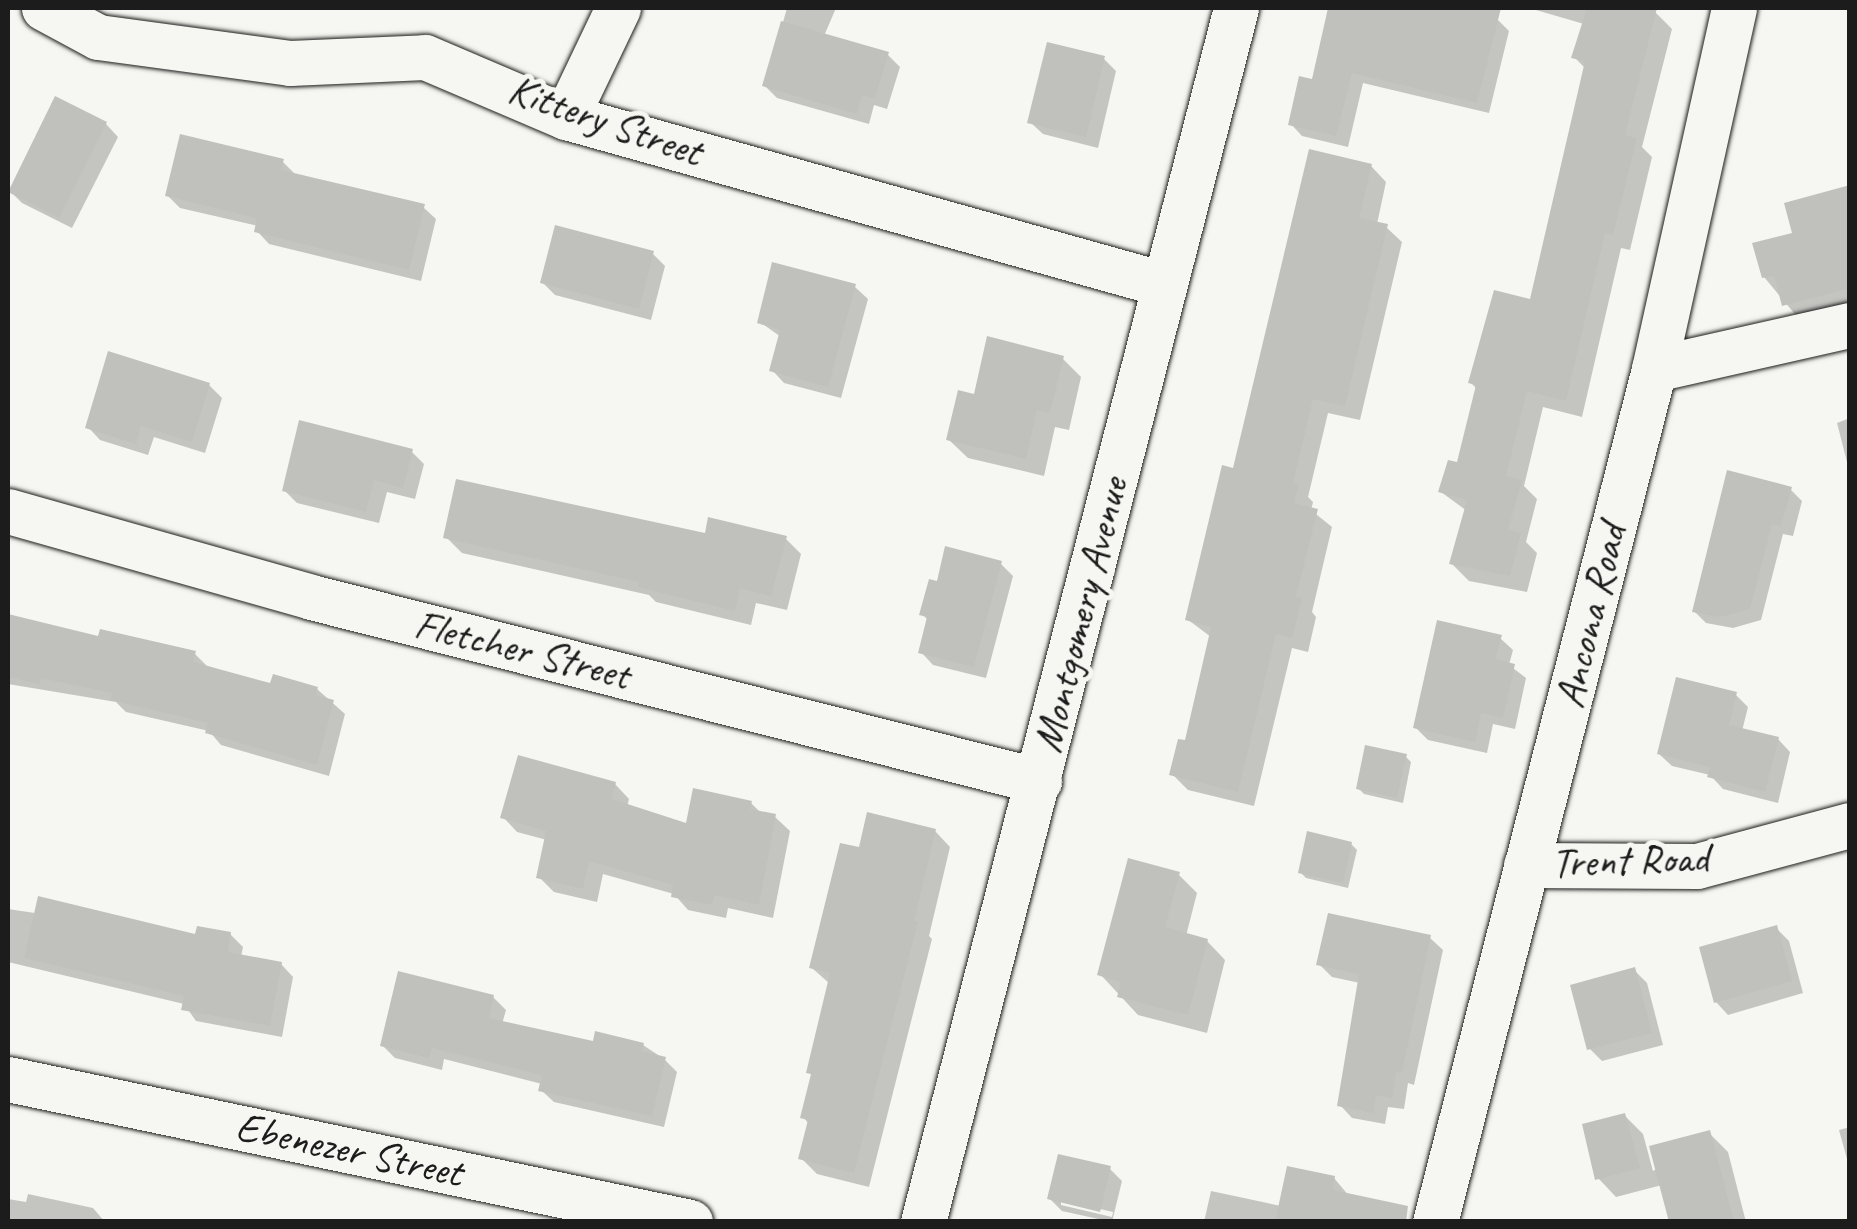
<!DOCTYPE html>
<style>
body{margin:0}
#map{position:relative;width:1857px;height:1229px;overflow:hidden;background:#f6f6f2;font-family:Caveat,sans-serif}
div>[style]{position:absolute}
.shadow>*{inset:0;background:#0003}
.building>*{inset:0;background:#c0c0bd}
.roads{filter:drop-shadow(0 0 2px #1c1c1c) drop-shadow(0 0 2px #1c1c1c)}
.minor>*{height:45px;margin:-22.5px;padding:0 22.5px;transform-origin:22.5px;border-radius:22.5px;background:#f6f6f2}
span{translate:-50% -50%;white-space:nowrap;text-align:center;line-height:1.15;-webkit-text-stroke:10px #f6f6f2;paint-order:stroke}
.street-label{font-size:42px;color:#1c1c1c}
.frame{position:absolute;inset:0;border:10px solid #1c1c1c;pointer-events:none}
</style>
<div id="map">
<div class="shadow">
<i style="clip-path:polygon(787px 8px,836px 8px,824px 36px,888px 55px,900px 67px,887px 109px,874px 105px,869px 124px,777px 98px,765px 86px)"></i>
<i style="clip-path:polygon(1326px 8px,1451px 8px,1497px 19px,1509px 31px,1489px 113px,1363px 83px,1348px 147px,1302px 136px,1291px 124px,1314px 82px,1330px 11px)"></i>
<i style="clip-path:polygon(1529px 8px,1636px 8px,1655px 12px,1672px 29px,1642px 147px,1652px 157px,1630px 250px,1621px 248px,1582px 417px,1543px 407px,1524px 486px,1537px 499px,1526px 542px,1537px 553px,1527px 592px,1469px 581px,1452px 564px,1467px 511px,1441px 492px,1458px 465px,1477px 389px,1471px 383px,1532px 302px,1586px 69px,1574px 57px,1584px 24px)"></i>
<i style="clip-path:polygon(1104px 59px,1116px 71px,1098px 148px,1043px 134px,1030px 122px)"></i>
<i style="clip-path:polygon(106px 124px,118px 137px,72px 228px,22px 203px,9px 190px)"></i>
<i style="clip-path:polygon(283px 162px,295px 174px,423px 207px,436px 219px,421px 281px,269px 244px,257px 231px,258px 226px,180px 208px,167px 195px)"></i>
<i style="clip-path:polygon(1371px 166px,1386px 182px,1377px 224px,1386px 227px,1402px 242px,1360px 420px,1328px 413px,1308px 497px,1313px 502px,1311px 510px,1332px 527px,1312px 612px,1316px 617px,1308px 652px,1292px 648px,1254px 806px,1188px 790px,1172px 774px,1186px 744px,1211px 637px,1187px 619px,1235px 471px)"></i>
<i style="clip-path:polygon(1850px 192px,1850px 311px,1803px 324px,1764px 277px,1795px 234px)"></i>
<i style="clip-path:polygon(652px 253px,665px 266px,651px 320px,555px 295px,542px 282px)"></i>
<i style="clip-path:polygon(855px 287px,868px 299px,841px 398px,784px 383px,772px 370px,781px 337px,760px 322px)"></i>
<i style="clip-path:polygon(1062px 358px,1081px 377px,1069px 430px,1055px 427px,1044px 476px,968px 458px,949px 440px,976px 397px)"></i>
<i style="clip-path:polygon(209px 385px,222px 398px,205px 453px,154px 437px,148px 455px,100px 440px,88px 427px)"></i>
<i style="clip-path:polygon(1850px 418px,1850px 474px,1837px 423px)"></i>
<i style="clip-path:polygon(411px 451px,424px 464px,415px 499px,387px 492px,379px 523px,297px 503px,284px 490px)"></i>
<i style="clip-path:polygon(1791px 490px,1802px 501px,1793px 536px,1783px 534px,1761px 620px,1733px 628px,1706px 623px,1694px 611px)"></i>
<i style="clip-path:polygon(707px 536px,785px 538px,801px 554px,787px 610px,756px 603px,751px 625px,656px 602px,649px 595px,462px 553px,446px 537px)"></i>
<i style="clip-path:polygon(1000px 563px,1013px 576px,986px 678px,933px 665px,921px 652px,929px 621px,922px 614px,939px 584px)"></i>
<i style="clip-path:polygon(8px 618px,100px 639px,194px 653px,207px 666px,271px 686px,317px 689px,345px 714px,329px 776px,221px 745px,209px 731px,126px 712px,116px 702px,8px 684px)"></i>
<i style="clip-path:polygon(1500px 638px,1513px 650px,1509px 665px,1526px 678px,1515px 729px,1493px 724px,1487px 753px,1428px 740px,1415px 727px)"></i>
<i style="clip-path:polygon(1735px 694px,1748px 707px,1742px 731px,1778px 739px,1790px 752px,1778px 803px,1723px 789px,1710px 775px,1672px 766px,1659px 754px)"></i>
<i style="clip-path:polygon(1405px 756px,1411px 762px,1403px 803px,1364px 794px,1358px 788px)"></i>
<i style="clip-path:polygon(615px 784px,629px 799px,627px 807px,688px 826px,751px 803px,762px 814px,775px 817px,790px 831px,773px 918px,728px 908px,726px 918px,688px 910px,674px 894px,603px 874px,597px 902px,554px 892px,539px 877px,547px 840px,517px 832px,503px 817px)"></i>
<i style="clip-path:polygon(935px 831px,950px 847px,929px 936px,932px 939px,869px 1187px,817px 1174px,801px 1158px,809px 1124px,803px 1117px,830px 984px,812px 968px,860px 850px)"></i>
<i style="clip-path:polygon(1351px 844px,1357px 850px,1348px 888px,1306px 878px,1300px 872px)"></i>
<i style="clip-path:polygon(1178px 874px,1197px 893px,1186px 936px,1207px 941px,1225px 960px,1207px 1033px,1138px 1015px,1100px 974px)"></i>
<i style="clip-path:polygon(8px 909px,197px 937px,230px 934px,243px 947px,241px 957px,281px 964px,293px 977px,282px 1037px,196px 1021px,184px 1004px,8px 962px)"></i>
<i style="clip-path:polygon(1776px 928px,1789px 941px,1803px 993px,1728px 1015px,1716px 1002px)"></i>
<i style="clip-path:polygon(1430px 938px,1443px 950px,1414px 1085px,1408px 1083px,1404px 1109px,1388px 1107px,1385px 1124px,1352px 1118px,1340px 1105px,1360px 983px,1332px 977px,1319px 964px)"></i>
<i style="clip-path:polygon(1634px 970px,1647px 983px,1663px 1045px,1602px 1061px,1589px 1048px)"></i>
<i style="clip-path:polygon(493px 997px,506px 1010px,502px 1024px,595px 1044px,643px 1045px,664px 1059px,677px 1072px,664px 1127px,554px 1102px,541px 1090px,542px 1084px,444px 1059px,442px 1070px,395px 1058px,383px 1046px)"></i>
<i style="clip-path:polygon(1625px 1116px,1643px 1134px,1653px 1171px,1709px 1133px,1728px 1152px,1746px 1222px,1672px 1222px,1662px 1185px,1616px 1197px,1598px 1178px)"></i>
<i style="clip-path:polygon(1850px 1127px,1850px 1170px,1839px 1130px)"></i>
<i style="clip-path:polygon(evenodd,1109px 1168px,1122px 1181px,1112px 1222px,1062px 1211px,1050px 1199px,1109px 1168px,1061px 1200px,1113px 1212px,1112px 1217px,1061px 1205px,1061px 1200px)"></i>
<i style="clip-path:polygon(1334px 1178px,1371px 1222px,1204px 1222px,1211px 1191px,1281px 1206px)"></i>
<i style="clip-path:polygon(28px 1194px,93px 1208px,105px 1222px,8px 1222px,8px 1199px,26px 1202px)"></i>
</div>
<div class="building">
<i style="clip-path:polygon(1328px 8px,1501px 8px,1477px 103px,1352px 73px,1336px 136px,1288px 125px,1299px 76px,1312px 79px)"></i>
<i style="clip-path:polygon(1587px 8px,1657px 8px,1625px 135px,1637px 138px,1613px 235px,1605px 233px,1566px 401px,1527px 391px,1506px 476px,1522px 480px,1508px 530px,1521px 533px,1510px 576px,1449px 564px,1467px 500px,1438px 492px,1448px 460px,1457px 462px,1476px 385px,1468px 383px,1494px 290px,1530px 299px,1585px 61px,1571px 58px)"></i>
<i style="clip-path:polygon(781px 21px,889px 52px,875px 98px,862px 95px,857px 114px,762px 86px)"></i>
<i style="clip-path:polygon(1047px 42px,1105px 56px,1086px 137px,1027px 123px)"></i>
<i style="clip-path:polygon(55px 96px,107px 122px,59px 218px,8px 192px)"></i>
<i style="clip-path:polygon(180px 134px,284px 159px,281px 170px,425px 204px,409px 270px,254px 232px,257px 218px,165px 196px)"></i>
<i style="clip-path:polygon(1309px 149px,1372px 164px,1359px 218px,1388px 224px,1345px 406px,1313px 399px,1293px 483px,1299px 484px,1294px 503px,1318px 509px,1296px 597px,1302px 599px,1292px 638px,1276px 634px,1238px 792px,1169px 775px,1178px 739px,1185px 740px,1211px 627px,1185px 620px,1222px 465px,1233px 468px)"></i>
<i style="clip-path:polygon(1850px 185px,1850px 288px,1782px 306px,1774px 276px,1762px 278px,1752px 243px,1792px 233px,1784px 203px)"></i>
<i style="clip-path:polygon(555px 225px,654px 251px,639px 309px,540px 283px)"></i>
<i style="clip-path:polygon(772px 262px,856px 284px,828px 387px,769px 371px,780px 330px,757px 323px)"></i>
<i style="clip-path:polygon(987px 336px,1064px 356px,1050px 413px,1037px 410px,1026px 459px,946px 440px,958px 390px,974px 394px)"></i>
<i style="clip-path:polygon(108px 351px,210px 383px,192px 442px,141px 426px,136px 444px,85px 428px)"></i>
<i style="clip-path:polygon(299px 420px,413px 449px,403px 488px,374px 480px,366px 512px,282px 491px)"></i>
<i style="clip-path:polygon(1727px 470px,1792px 487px,1781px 526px,1772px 524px,1750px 609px,1720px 617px,1692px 612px)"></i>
<i style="clip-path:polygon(456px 479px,705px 533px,708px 517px,787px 536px,771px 596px,740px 588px,735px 611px,638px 587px,639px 582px,443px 538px)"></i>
<i style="clip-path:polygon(945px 546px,1002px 561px,974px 667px,918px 653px,927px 617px,919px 615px,929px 579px,937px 581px)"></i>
<i style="clip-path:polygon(8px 614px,98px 636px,100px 629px,196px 651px,193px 662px,270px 683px,273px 674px,318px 687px,316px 695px,334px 700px,317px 765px,205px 733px,208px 723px,110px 700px,112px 693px,41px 678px,40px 684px,8px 677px)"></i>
<i style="clip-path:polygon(1437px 620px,1502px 635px,1495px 659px,1515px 664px,1503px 718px,1481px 713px,1475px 742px,1413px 728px)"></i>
<i style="clip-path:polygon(1676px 677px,1737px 692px,1729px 725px,1779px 737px,1765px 792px,1707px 777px,1710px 767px,1657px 754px)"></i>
<i style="clip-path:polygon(1365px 745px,1407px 754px,1397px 798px,1356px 789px)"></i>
<i style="clip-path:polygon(518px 755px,616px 782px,612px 799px,686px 823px,693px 788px,752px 801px,750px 809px,776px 814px,759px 905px,714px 895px,712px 905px,671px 897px,673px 885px,589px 861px,583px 889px,536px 878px,546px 831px,500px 818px)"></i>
<i style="clip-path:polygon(867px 812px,936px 829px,914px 921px,918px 921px,854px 1173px,798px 1159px,808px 1120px,800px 1118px,811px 1074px,806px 1073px,830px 973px,809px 968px,840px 843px,859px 847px)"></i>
<i style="clip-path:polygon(1307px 831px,1352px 842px,1343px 883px,1298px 873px)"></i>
<i style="clip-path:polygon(1128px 858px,1180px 872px,1165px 927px,1208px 939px,1188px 1015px,1117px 997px,1121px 982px,1097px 975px)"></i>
<i style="clip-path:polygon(38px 896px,195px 934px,197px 926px,231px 932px,228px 952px,282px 962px,270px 1026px,181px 1010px,184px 996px,24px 958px)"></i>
<i style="clip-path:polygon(1328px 913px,1431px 935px,1402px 1073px,1396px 1072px,1392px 1098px,1376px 1095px,1373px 1113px,1337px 1106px,1359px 974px,1316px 965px)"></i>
<i style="clip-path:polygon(1777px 925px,1792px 981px,1714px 1003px,1699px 947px)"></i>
<i style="clip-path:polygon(1635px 967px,1652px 1033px,1587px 1050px,1570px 985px)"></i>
<i style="clip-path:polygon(398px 971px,494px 995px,489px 1018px,593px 1041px,595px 1031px,644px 1043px,642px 1051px,666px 1057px,652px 1116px,538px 1091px,542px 1075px,432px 1048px,429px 1058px,380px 1046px)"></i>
<i style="clip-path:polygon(1625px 1113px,1640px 1168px,1595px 1180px,1582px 1124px)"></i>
<i style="clip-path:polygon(1710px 1130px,1734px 1222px,1669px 1222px,1649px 1146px)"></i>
<i style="clip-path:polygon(1058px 1154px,1111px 1166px,1100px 1212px,1047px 1199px)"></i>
<i style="clip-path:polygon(1287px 1166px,1335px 1176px,1333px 1190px,1408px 1206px,1406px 1222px,1275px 1222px)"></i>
</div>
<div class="roads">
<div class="minor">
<i style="left:44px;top:8px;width:61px;rotate:28.2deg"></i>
<i style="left:98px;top:37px;width:194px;rotate:7.7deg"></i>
<i style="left:290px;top:63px;width:135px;rotate:-2.5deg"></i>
<i style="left:425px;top:57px;width:153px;rotate:23.1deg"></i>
<i style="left:566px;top:117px;width:620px;rotate:15.63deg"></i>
<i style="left:566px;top:117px;width:121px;rotate:-64.5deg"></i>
<i style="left:1654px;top:369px;width:201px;rotate:-12.7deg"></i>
<i style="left:8px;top:511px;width:315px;rotate:15.8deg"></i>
<i style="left:311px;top:597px;width:751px;rotate:14.18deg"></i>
<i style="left:1526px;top:865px;width:171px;rotate:0.3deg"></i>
<i style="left:1697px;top:866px;width:158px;rotate:-15deg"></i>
<i style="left:8px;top:1079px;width:697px;rotate:11.84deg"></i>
<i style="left:923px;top:1222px;width:1254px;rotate:-75.54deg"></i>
<i style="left:1435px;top:1222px;width:881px;rotate:-75.6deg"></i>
<i style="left:1654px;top:369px;width:370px;rotate:-77.5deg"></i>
</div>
</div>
<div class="street-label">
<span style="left:605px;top:121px;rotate:19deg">Kittery Street</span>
<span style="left:1081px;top:615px;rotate:-76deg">Montgomery Avenue</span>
<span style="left:1591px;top:616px;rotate:-76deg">Ancona Road</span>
<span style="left:522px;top:650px;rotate:14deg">Fletcher Street</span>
<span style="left:1630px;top:861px;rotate:-2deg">Trent Road</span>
<span style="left:349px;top:1150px;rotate:12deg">Ebenezer Street</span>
</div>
<div class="frame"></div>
</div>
